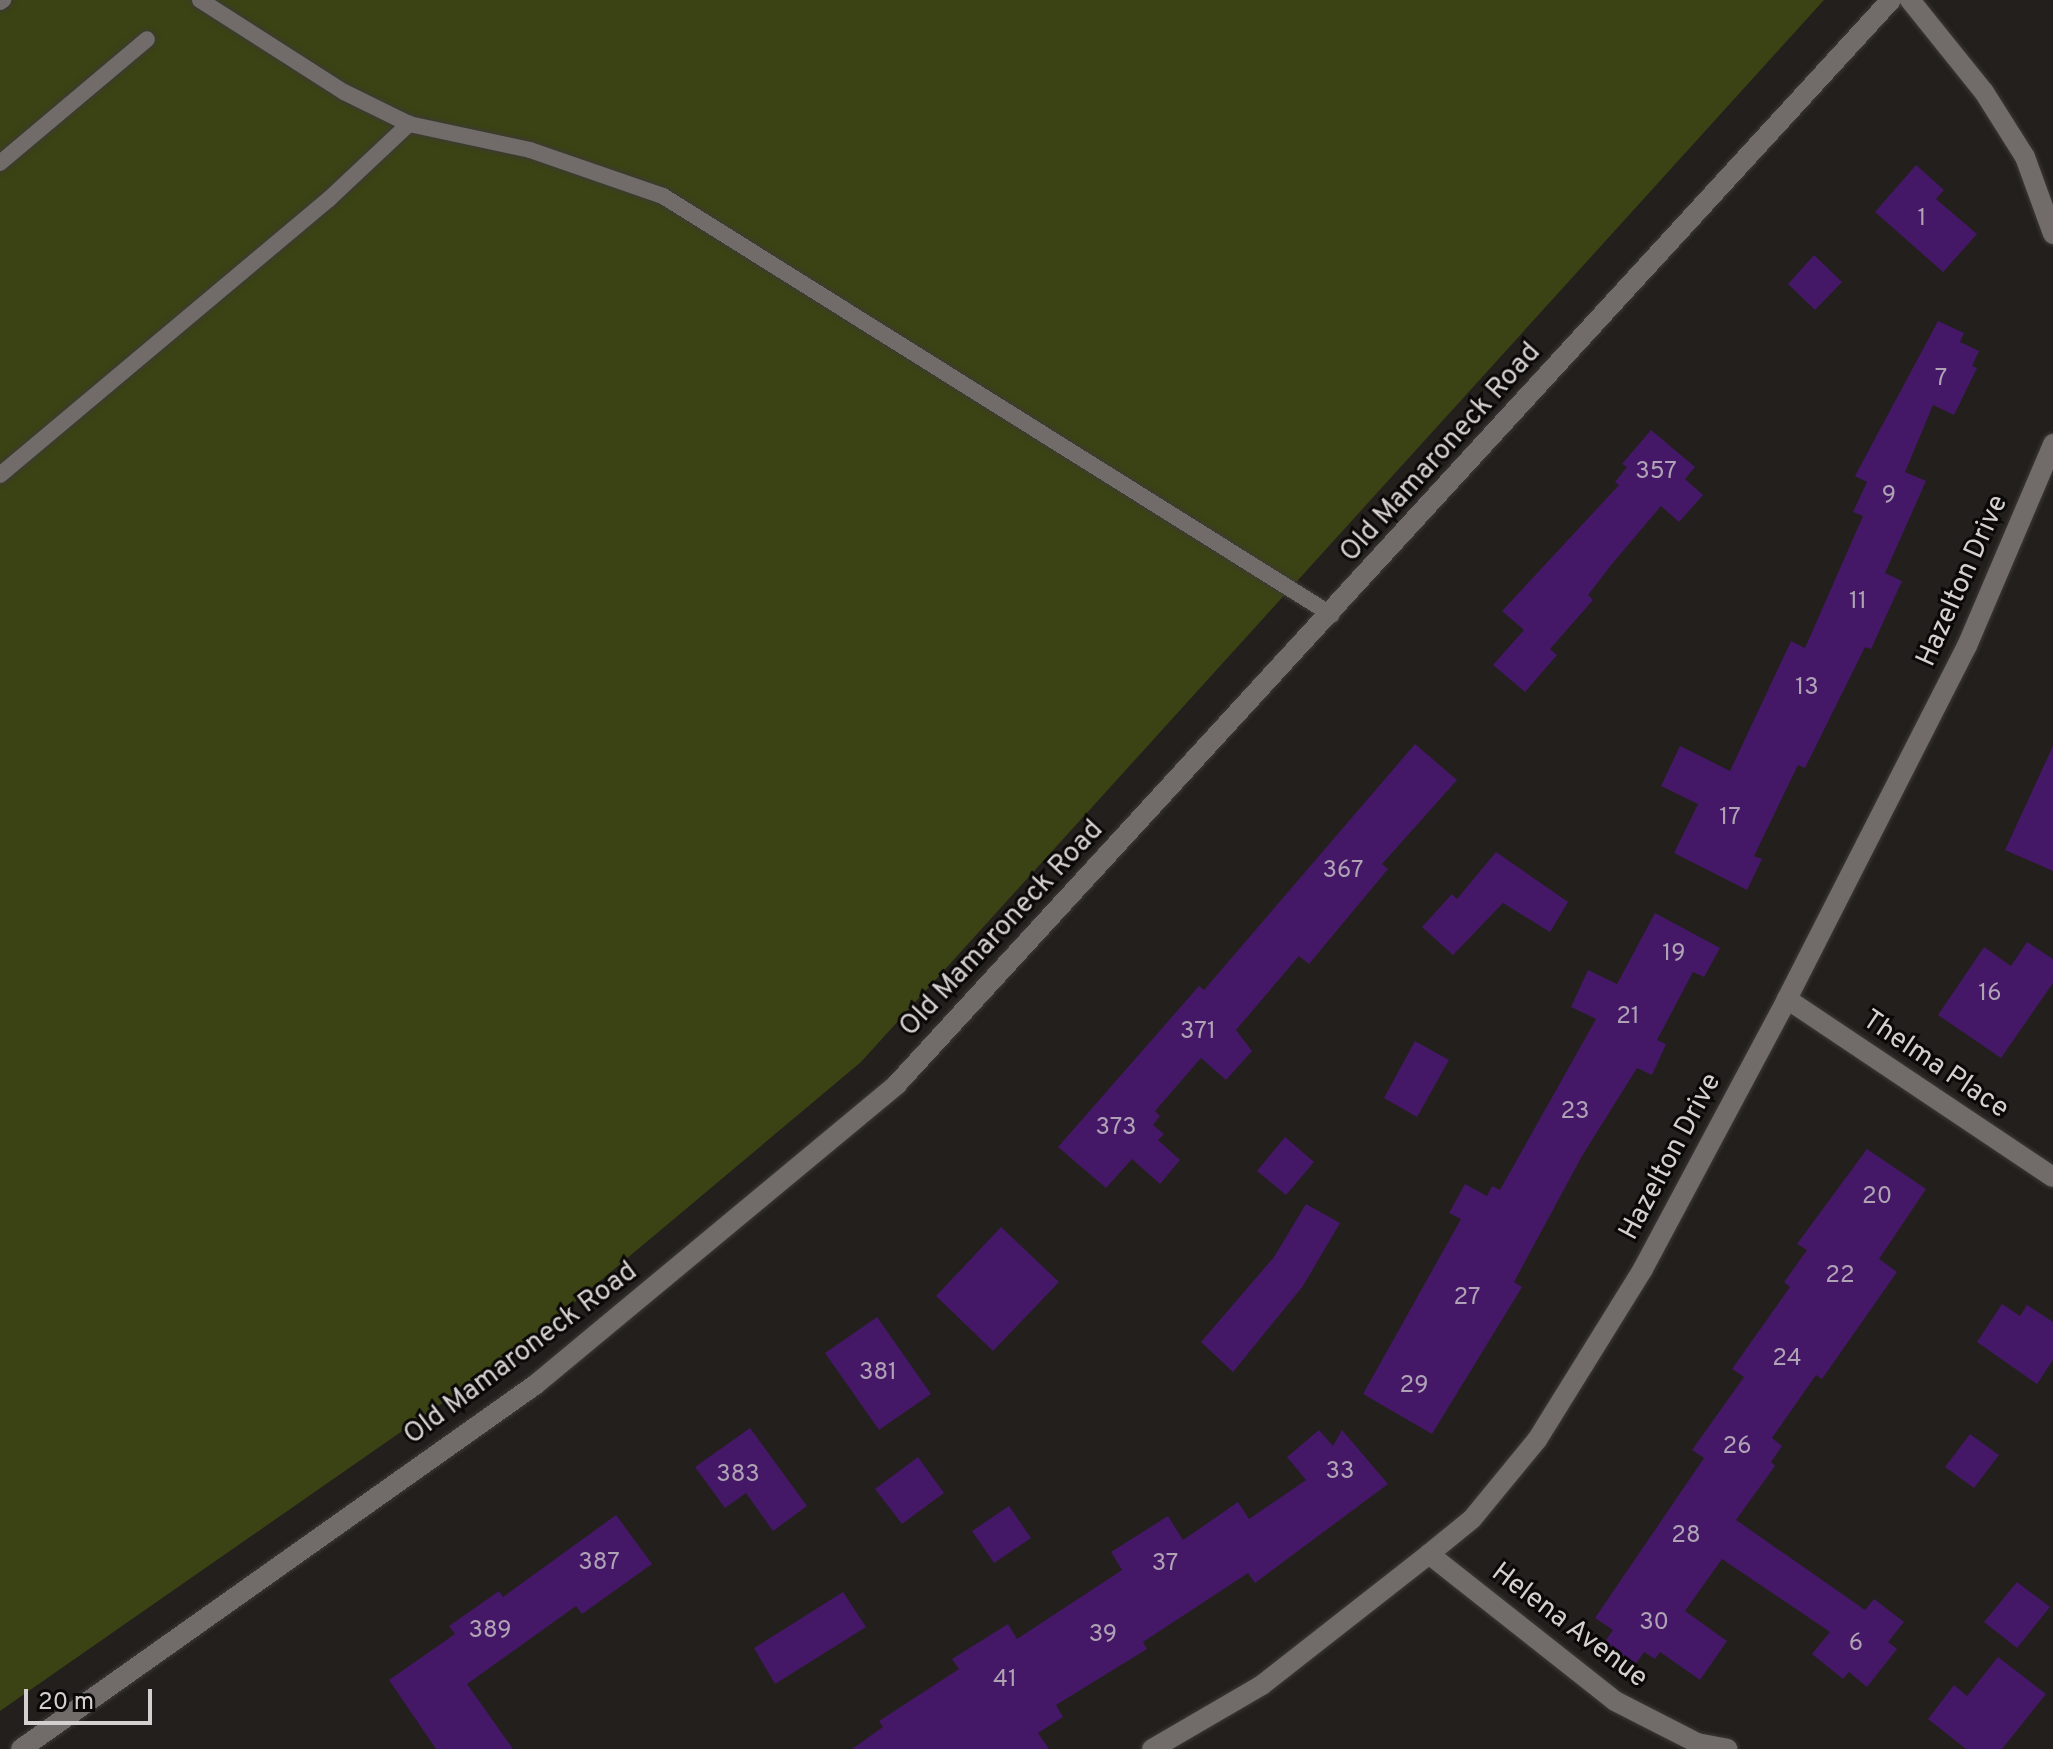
<!DOCTYPE html>
<style>
body{margin:0}
#map{position:relative;width:2053px;height:1749px;overflow:hidden;background:#231f1c;font-family:Overpass,sans-serif}
div>[style]{position:absolute}
.green>*{inset:0;background:#3b4314}
.building>*{inset:0;background:#441866}
.roads{filter:drop-shadow(0 0 2px #3c3937) drop-shadow(0 0 2px #3c3937)}
.service>*{height:16px;margin:-8px;padding:0 8px;transform-origin:8px;border-radius:8px;background:#716c69}
.minor>*{height:20px;margin:-10px;padding:0 10px;transform-origin:10px;border-radius:10px;background:#716c69}
.secondary>*{height:20px;margin:-10px;padding:0 10px;transform-origin:10px;border-radius:10px;background:#716c69}
span{translate:-50% -50%;white-space:nowrap;text-align:center;line-height:1.15;-webkit-text-stroke:6px #0b0908;paint-order:stroke}
.number-label{font-size:24px;color:#afa2b5}
.number-label span{-webkit-text-stroke-width:0}
.street-label{font-size:28px;color:#d3d0cf}
.scale{position:absolute;left:24px;top:1689px;width:128px;height:36px;box-sizing:border-box;border:4px solid #d3d0cf;border-top:0;padding-left:10px;font-size:24px;line-height:28px;white-space:nowrap;color:#d3d0cf;-webkit-text-stroke:6px #0b0908;paint-order:stroke}
</style>
<div id="map">
<div class="green">
<i style="clip-path:polygon(0 0,1824px 0,861px 1062px,513px 1354px,0 1711px)"></i>
</div>
<div class="building">
<i style="clip-path:polygon(1916px 165px,1944px 190px,1936px 199px,1977px 234px,1943px 272px,1875px 212px)"></i>
<i style="clip-path:polygon(1814px 255px,1842px 282px,1815px 310px,1788px 284px)"></i>
<i style="clip-path:polygon(1938px 321px,1964px 333px,1960px 342px,1979px 351px,1972px 366px,1977px 368px,1954px 415px,1933px 405px,1905px 472px,1926px 481px,1885px 573px,1902px 581px,1871px 649px,1865px 647px,1805px 768px,1798px 765px,1754px 856px,1762px 859px,1747px 890px,1674px 853px,1698px 804px,1661px 786px,1680px 746px,1730px 771px,1791px 641px,1805px 648px,1863px 516px,1853px 512px,1867px 482px,1855px 476px)"></i>
<i style="clip-path:polygon(1651px 430px,1695px 467px,1685px 479px,1703px 495px,1679px 522px,1661px 506px,1612px 564px,1588px 595px,1593px 600px,1550px 649px,1557px 655px,1525px 692px,1493px 665px,1524px 630px,1502px 611px,1619px 485px,1615px 482px,1627px 467px,1622px 464px)"></i>
<i style="clip-path:polygon(1415px 744px,1457px 780px,1382px 864px,1388px 869px,1309px 964px,1299px 956px,1236px 1030px,1252px 1051px,1226px 1080px,1201px 1058px,1155px 1111px,1160px 1116px,1153px 1125px,1164px 1134px,1158px 1140px,1180px 1160px,1160px 1184px,1132px 1159px,1106px 1188px,1058px 1147px,1199px 986px,1204px 990px)"></i>
<i style="clip-path:polygon(2053px 746px,2053px 871px,2005px 850px)"></i>
<i style="clip-path:polygon(1496px 852px,1568px 902px,1550px 932px,1503px 903px,1453px 955px,1422px 927px,1452px 894px,1457px 899px)"></i>
<i style="clip-path:polygon(1655px 913px,1720px 948px,1704px 977px,1693px 972px,1657px 1040px,1666px 1044px,1652px 1075px,1637px 1068px,1582px 1156px,1514px 1282px,1522px 1287px,1432px 1434px,1363px 1394px,1461px 1219px,1449px 1213px,1465px 1184px,1487px 1196px,1492px 1186px,1500px 1190px,1596px 1019px,1571px 1007px,1588px 970px,1617px 984px)"></i>
<i style="clip-path:polygon(2027px 942px,2053px 959px,2053px 983px,2001px 1058px,1938px 1015px,1984px 947px,2011px 966px)"></i>
<i style="clip-path:polygon(1415px 1041px,1449px 1060px,1417px 1117px,1384px 1098px)"></i>
<i style="clip-path:polygon(1285px 1137px,1314px 1162px,1286px 1195px,1257px 1171px)"></i>
<i style="clip-path:polygon(1867px 1149px,1926px 1189px,1879px 1259px,1897px 1272px,1822px 1379px,1816px 1375px,1772px 1438px,1782px 1446px,1771px 1462px,1775px 1466px,1736px 1520px,1865px 1610px,1874px 1599px,1904px 1622px,1888px 1642px,1897px 1649px,1867px 1687px,1849px 1672px,1843px 1679px,1812px 1654px,1830px 1632px,1722px 1559px,1685px 1611px,1727px 1641px,1700px 1680px,1660px 1652px,1655px 1659px,1644px 1652px,1632px 1669px,1601px 1647px,1613px 1630px,1595px 1618px,1704px 1458px,1692px 1450px,1744px 1377px,1732px 1369px,1790px 1287px,1784px 1282px,1807px 1250px,1797px 1244px)"></i>
<i style="clip-path:polygon(1306px 1204px,1340px 1223px,1303px 1286px,1233px 1372px,1201px 1342px,1274px 1257px)"></i>
<i style="clip-path:polygon(1001px 1227px,1059px 1282px,993px 1351px,936px 1296px)"></i>
<i style="clip-path:polygon(2002px 1304px,2020px 1316px,2027px 1305px,2053px 1322px,2053px 1360px,2037px 1384px,1977px 1342px)"></i>
<i style="clip-path:polygon(877px 1317px,931px 1394px,879px 1430px,825px 1353px)"></i>
<i style="clip-path:polygon(750px 1428px,807px 1506px,773px 1531px,746px 1493px,725px 1508px,695px 1467px)"></i>
<i style="clip-path:polygon(1319px 1430px,1333px 1446px,1342px 1430px,1388px 1484px,1255px 1583px,1248px 1573px,1143px 1642px,1147px 1649px,1056px 1705px,1063px 1717px,1038px 1733px,1049px 1749px,852px 1749px,883px 1727px,879px 1721px,959px 1669px,952px 1659px,1008px 1624px,1017px 1639px,1122px 1570px,1111px 1552px,1168px 1516px,1183px 1540px,1238px 1502px,1249px 1519px,1306px 1480px,1287px 1457px)"></i>
<i style="clip-path:polygon(1970px 1434px,1999px 1455px,1974px 1488px,1945px 1467px)"></i>
<i style="clip-path:polygon(918px 1457px,944px 1493px,902px 1524px,875px 1489px)"></i>
<i style="clip-path:polygon(1009px 1506px,1031px 1538px,994px 1563px,972px 1531px)"></i>
<i style="clip-path:polygon(616px 1515px,652px 1564px,582px 1614px,576px 1606px,467px 1684px,513px 1749px,436px 1749px,389px 1680px,455px 1634px,449px 1626px,499px 1591px,503px 1597px)"></i>
<i style="clip-path:polygon(2017px 1582px,2050px 1607px,2017px 1648px,1984px 1622px)"></i>
<i style="clip-path:polygon(843px 1592px,866px 1627px,775px 1684px,754px 1648px)"></i>
<i style="clip-path:polygon(1998px 1657px,2046px 1694px,2002px 1749px,1966px 1749px,1928px 1719px,1954px 1685px,1967px 1696px)"></i>
</div>
<div class="roads">
<div class="service">
<i style="left:200px;top:0;width:171px;rotate:32.6deg"></i>
<i style="left:344px;top:92px;width:72px;rotate:26.2deg"></i>
<i style="left:409px;top:124px;width:124px;rotate:12.1deg"></i>
<i style="left:530px;top:150px;width:141px;rotate:19.1deg"></i>
<i style="left:663px;top:196px;width:789px;rotate:32.06deg"></i>
<i style="left:0;top:2px;width:4px;rotate:-34deg"></i>
<i style="left:0;top:163px;width:192px;rotate:-40.1deg"></i>
<i style="left:0;top:475px;width:429px;rotate:-40deg"></i>
<i style="left:329px;top:199px;width:110px;rotate:-43.2deg"></i>
</div>
<div class="minor">
<i style="left:1910px;top:0;width:118px;rotate:51.2deg"></i>
<i style="left:1984px;top:92px;width:77px;rotate:57.8deg"></i>
<i style="left:2025px;top:157px;width:82px;rotate:70deg"></i>
<i style="left:1787px;top:999px;width:320px;rotate:33.8deg"></i>
<i style="left:1429px;top:1554px;width:237px;rotate:38.3deg"></i>
<i style="left:1615px;top:1701px;width:92px;rotate:27.1deg"></i>
<i style="left:1697px;top:1743px;width:31px;rotate:11deg"></i>
<i style="left:1152px;top:1749px;width:127px;rotate:-30.2deg"></i>
<i style="left:1262px;top:1685px;width:212px;rotate:-38.1deg"></i>
<i style="left:1429px;top:1554px;width:55px;rotate:-39.1deg"></i>
<i style="left:1472px;top:1519px;width:102px;rotate:-50.6deg"></i>
<i style="left:1537px;top:1440px;width:201px;rotate:-58.2deg"></i>
<i style="left:1643px;top:1269px;width:306px;rotate:-61.9deg"></i>
<i style="left:1787px;top:999px;width:396px;rotate:-63deg"></i>
<i style="left:1967px;top:646px;width:220px;rotate:-66.9deg"></i>
</div>
<div class="secondary">
<i style="left:21px;top:1749px;width:630px;rotate:-35.31deg"></i>
<i style="left:535px;top:1385px;width:471px;rotate:-39.7deg"></i>
<i style="left:897px;top:1084px;width:1471px;rotate:-47.48deg"></i>
</div>
</div>
<div class="number-label">
<span style="left:1922px;top:220px">1</span>
<span style="left:1941px;top:380px">7</span>
<span style="left:1656px;top:473px">357</span>
<span style="left:1889px;top:497px">9</span>
<span style="left:1858px;top:603px">11</span>
<span style="left:1807px;top:689px">13</span>
<span style="left:1730px;top:819px">17</span>
<span style="left:1343px;top:872px">367</span>
<span style="left:1674px;top:955px">19</span>
<span style="left:1990px;top:995px">16</span>
<span style="left:1628px;top:1018px">21</span>
<span style="left:1198px;top:1033px">371</span>
<span style="left:1575px;top:1113px">23</span>
<span style="left:1116px;top:1129px">373</span>
<span style="left:1877px;top:1198px">20</span>
<span style="left:1840px;top:1277px">22</span>
<span style="left:1467px;top:1299px">27</span>
<span style="left:1787px;top:1360px">24</span>
<span style="left:878px;top:1374px">381</span>
<span style="left:1414px;top:1387px">29</span>
<span style="left:1737px;top:1448px">26</span>
<span style="left:1340px;top:1473px">33</span>
<span style="left:738px;top:1476px">383</span>
<span style="left:1686px;top:1537px">28</span>
<span style="left:599px;top:1564px">387</span>
<span style="left:1165px;top:1565px">37</span>
<span style="left:1654px;top:1624px">30</span>
<span style="left:490px;top:1632px">389</span>
<span style="left:1103px;top:1636px">39</span>
<span style="left:1856px;top:1645px">6</span>
<span style="left:1005px;top:1681px">41</span>
</div>
<div class="street-label">
<span style="left:1441px;top:453px;rotate:-48deg">Old Mamaroneck Road</span>
<span style="left:1963px;top:581px;rotate:-66deg">Hazelton Drive</span>
<span style="left:1002px;top:929px;rotate:-47deg">Old Mamaroneck Road</span>
<span style="left:1935px;top:1065px;rotate:34deg">Thelma Place</span>
<span style="left:1671px;top:1157px;rotate:-62deg">Hazelton Drive</span>
<span style="left:521px;top:1354px;rotate:-37deg">Old Mamaroneck Road</span>
<span style="left:1569px;top:1626px;rotate:37deg">Helena Avenue</span>
</div>
<div class="scale">20 m</div>
</div>
